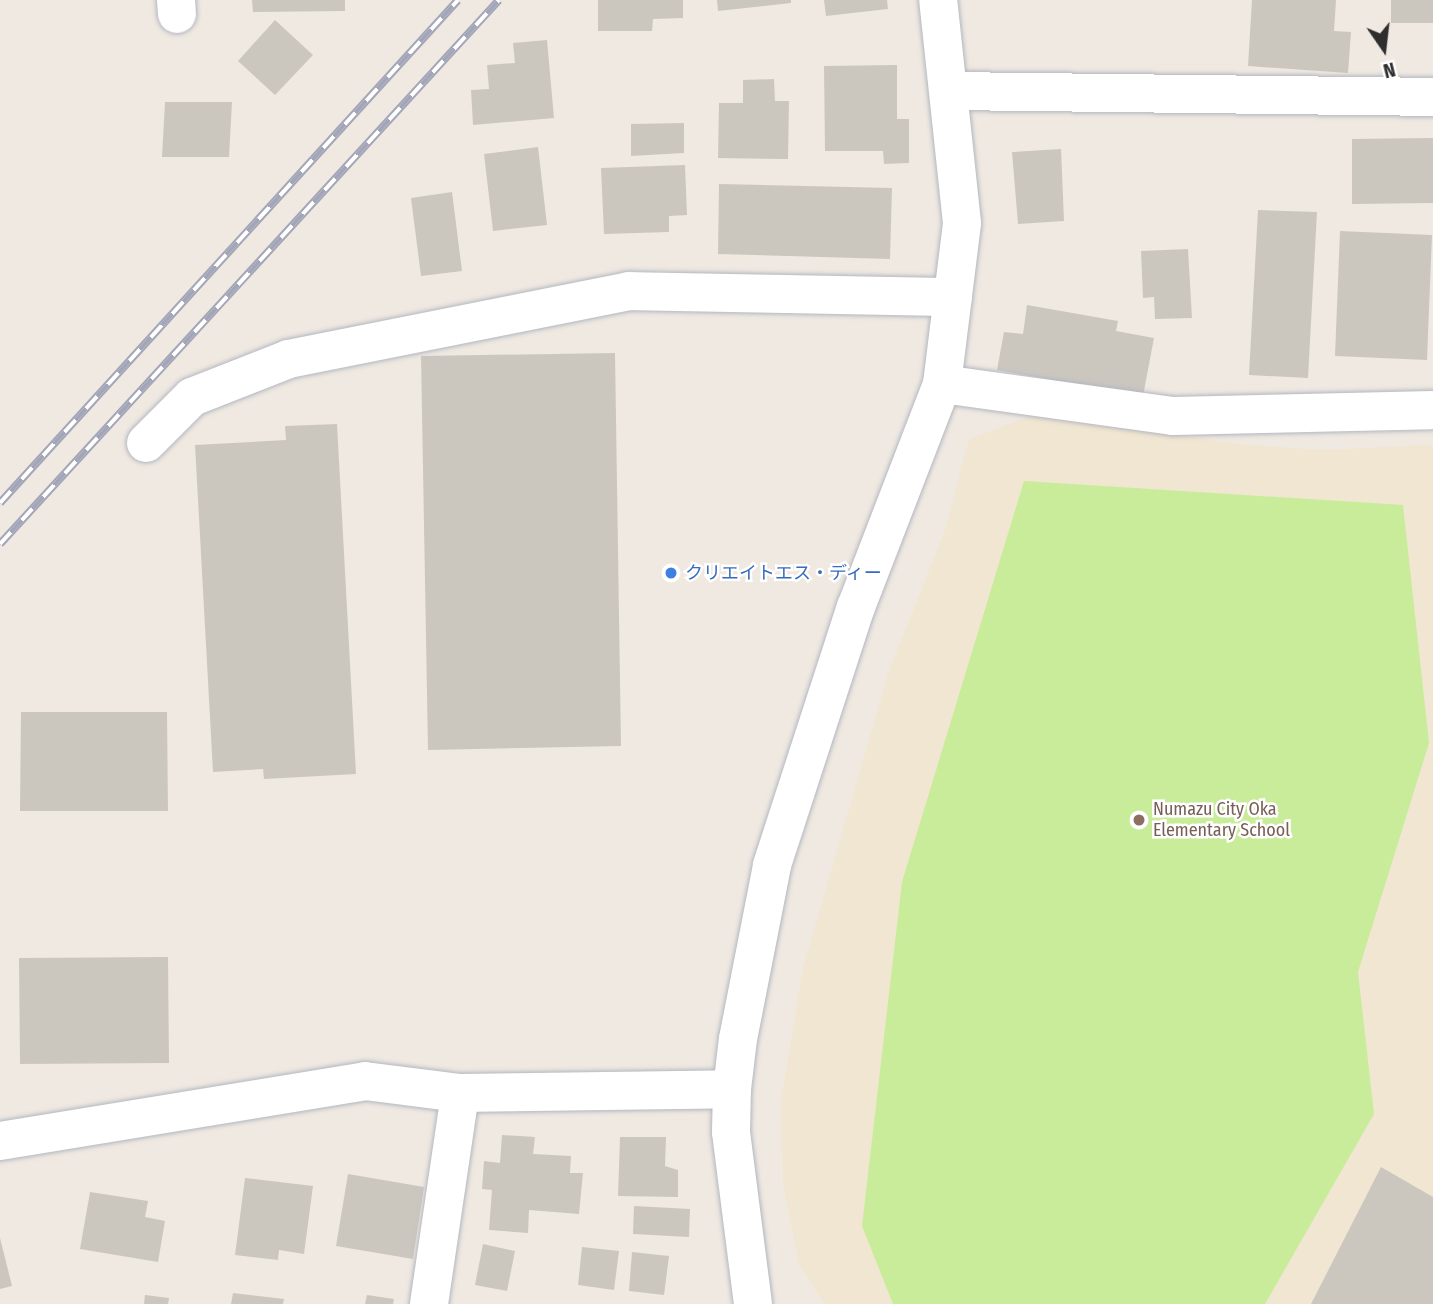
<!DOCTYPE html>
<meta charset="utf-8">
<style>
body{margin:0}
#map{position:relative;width:1433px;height:1304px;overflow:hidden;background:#efe9e1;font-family:"Fira Sans Condensed","Noto Sans JP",sans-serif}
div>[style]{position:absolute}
.education>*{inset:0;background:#f0e6d1}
.pitch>*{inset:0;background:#c9ec9a}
.building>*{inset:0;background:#cbc7bf}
.roads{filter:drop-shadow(0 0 2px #b4b7c1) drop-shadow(0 0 2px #b4b7c1)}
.minor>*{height:38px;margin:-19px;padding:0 19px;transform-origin:19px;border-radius:19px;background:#fff}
.rail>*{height:8px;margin-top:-4px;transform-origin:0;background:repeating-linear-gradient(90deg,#fff 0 16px,#a3a6b8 0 32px);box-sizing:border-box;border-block:2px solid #a3a6b8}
.dots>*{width:19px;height:19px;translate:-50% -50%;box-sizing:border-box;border:4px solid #fff;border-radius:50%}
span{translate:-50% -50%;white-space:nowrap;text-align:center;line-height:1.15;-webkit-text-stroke:5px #fff;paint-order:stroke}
.shop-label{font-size:18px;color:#366cbe}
.left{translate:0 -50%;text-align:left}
.education-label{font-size:18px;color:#785e54}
.north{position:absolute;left:1349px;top:14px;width:70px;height:70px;-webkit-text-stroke:5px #fff;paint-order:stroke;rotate:166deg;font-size:19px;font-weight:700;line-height:28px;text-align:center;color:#2e2e2e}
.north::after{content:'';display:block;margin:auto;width:24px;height:32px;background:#2e2e2e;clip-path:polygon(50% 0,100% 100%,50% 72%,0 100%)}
</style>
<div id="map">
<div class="education">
<i style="clip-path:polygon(1037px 414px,1246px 445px,1321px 450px,1433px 445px,1433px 1304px,824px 1304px,799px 1264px,783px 1184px,781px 1101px,803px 968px,889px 671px,945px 530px,969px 439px)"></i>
</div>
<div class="pitch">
<i style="clip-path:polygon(1024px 481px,1403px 505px,1429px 743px,1358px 972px,1374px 1114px,1265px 1304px,893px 1304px,862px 1226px,902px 882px)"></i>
</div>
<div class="building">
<i style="clip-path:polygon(252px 0,345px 0,345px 11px,253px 12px)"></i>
<i style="clip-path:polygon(598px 0,683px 0,683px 18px,653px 19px,652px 31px,598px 31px)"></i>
<i style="clip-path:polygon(717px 0,791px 0,791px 3px,718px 11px)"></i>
<i style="clip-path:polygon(824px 0,887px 0,888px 9px,826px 16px)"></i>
<i style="clip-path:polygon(1252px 0,1336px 0,1334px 31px,1351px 32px,1348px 73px,1248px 66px)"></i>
<i style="clip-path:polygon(1391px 0,1433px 0,1433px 23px,1391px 23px)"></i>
<i style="clip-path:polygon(275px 20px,313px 55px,275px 95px,238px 61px)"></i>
<i style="clip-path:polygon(547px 40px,554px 118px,473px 125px,471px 90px,489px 89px,487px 65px,515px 63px,513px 43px)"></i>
<i style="clip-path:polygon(897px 65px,897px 119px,909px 119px,909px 163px,884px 164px,883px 151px,825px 151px,824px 66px)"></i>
<i style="clip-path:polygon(774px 79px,775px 101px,789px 101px,788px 159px,718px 158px,719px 103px,743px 103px,743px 80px)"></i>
<i style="clip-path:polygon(165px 102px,232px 102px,229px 157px,162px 157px)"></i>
<i style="clip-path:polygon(684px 123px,684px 153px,631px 156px,631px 124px)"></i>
<i style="clip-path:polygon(1433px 138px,1433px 203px,1352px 204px,1352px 139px)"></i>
<i style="clip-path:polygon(538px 147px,547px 225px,493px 231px,484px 154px)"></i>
<i style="clip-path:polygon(1061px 149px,1064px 221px,1018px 224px,1012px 152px)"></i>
<i style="clip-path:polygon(685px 165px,687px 215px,669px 216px,669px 232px,604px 234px,601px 168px)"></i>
<i style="clip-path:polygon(719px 184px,892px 188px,890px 259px,718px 254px)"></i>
<i style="clip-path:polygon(452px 192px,462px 271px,421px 276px,411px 198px)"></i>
<i style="clip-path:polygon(1258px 210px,1317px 212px,1308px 378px,1249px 375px)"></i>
<i style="clip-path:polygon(1340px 231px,1432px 235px,1427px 360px,1335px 356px)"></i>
<i style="clip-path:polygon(1188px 249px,1192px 318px,1155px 319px,1154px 297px,1143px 298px,1141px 251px)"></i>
<i style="clip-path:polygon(1027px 305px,1118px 321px,1116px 331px,1154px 338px,1143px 396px,997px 370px,1004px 332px,1023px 334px)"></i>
<i style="clip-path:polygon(615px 353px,621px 746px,428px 750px,421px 356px)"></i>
<i style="clip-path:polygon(337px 424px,356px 774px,264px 779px,263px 769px,213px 772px,195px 445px,286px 440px,285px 426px)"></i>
<i style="clip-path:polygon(21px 712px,167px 712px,168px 811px,20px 811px)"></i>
<i style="clip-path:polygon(168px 957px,169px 1063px,20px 1064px,19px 958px)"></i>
<i style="clip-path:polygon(502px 1135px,535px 1137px,533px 1154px,571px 1156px,570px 1173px,583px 1173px,579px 1214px,529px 1210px,528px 1233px,489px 1230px,492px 1190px,482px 1189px,484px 1161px,500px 1163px)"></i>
<i style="clip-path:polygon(620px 1137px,666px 1137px,665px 1166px,678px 1170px,678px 1197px,618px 1196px)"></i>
<i style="clip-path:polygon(1381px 1167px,1433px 1197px,1433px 1304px,1311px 1304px)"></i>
<i style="clip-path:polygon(348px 1174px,424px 1187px,413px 1259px,336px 1246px)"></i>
<i style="clip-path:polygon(245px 1178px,313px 1186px,304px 1254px,279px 1250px,278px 1260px,235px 1255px)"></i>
<i style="clip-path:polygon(90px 1192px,148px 1201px,145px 1217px,165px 1221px,158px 1262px,80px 1249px)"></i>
<i style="clip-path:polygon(634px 1206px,690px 1209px,689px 1237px,633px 1234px)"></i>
<i style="clip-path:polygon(0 1238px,12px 1286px,0 1289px)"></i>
<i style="clip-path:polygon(483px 1244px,515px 1251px,507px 1291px,475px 1285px)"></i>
<i style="clip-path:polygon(582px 1247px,619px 1251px,614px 1290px,578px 1285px)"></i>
<i style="clip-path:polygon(632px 1252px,669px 1256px,664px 1295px,629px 1291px)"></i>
<i style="clip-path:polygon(233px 1293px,284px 1299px,283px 1304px,231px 1304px)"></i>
<i style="clip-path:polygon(145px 1295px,169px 1298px,168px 1304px,144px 1304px)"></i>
<i style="clip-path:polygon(367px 1295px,394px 1299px,393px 1304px,365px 1304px)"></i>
</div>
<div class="roads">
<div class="minor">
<i style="left:176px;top:0;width:14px;rotate:86deg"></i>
<i style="left:949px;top:91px;width:484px;rotate:0.7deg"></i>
<i style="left:942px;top:384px;width:233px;rotate:7.9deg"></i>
<i style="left:1173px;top:416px;width:260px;rotate:-1.3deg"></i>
<i style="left:146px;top:443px;width:65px;rotate:-45deg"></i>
<i style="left:192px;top:397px;width:104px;rotate:-21.4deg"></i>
<i style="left:289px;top:359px;width:347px;rotate:-11.3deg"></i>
<i style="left:629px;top:291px;width:324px;rotate:1.1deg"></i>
<i style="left:0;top:1141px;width:370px;rotate:-9.3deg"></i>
<i style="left:365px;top:1081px;width:96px;rotate:7.2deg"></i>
<i style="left:460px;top:1093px;width:272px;rotate:-0.8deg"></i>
<i style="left:429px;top:1304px;width:213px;rotate:-81.6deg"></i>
<i style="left:753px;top:1304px;width:173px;rotate:-97.3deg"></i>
<i style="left:731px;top:1132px;width:43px;rotate:-88.7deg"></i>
<i style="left:732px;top:1089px;width:50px;rotate:-83.2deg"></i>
<i style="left:738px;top:1039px;width:177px;rotate:-78.9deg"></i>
<i style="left:772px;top:865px;width:271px;rotate:-72deg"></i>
<i style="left:856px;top:607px;width:239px;rotate:-68.9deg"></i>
<i style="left:942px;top:384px;width:162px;rotate:-82.9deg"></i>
<i style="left:962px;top:223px;width:224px;rotate:-96.1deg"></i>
</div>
</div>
<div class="rail">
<i style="left:0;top:503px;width:680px;rotate:-47.68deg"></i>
<i style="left:0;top:544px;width:738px;rotate:-47.47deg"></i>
</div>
<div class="dots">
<i style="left:671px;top:573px;background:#3f7fe0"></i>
<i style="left:1139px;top:820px;background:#8d6e63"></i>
</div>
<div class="shop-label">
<span class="left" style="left:685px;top:573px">クリエイトエス・ディー</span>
</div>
<div class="education-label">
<span class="left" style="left:1153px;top:820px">Numazu City Oka<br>Elementary School</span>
</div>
<div class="north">N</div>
</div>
